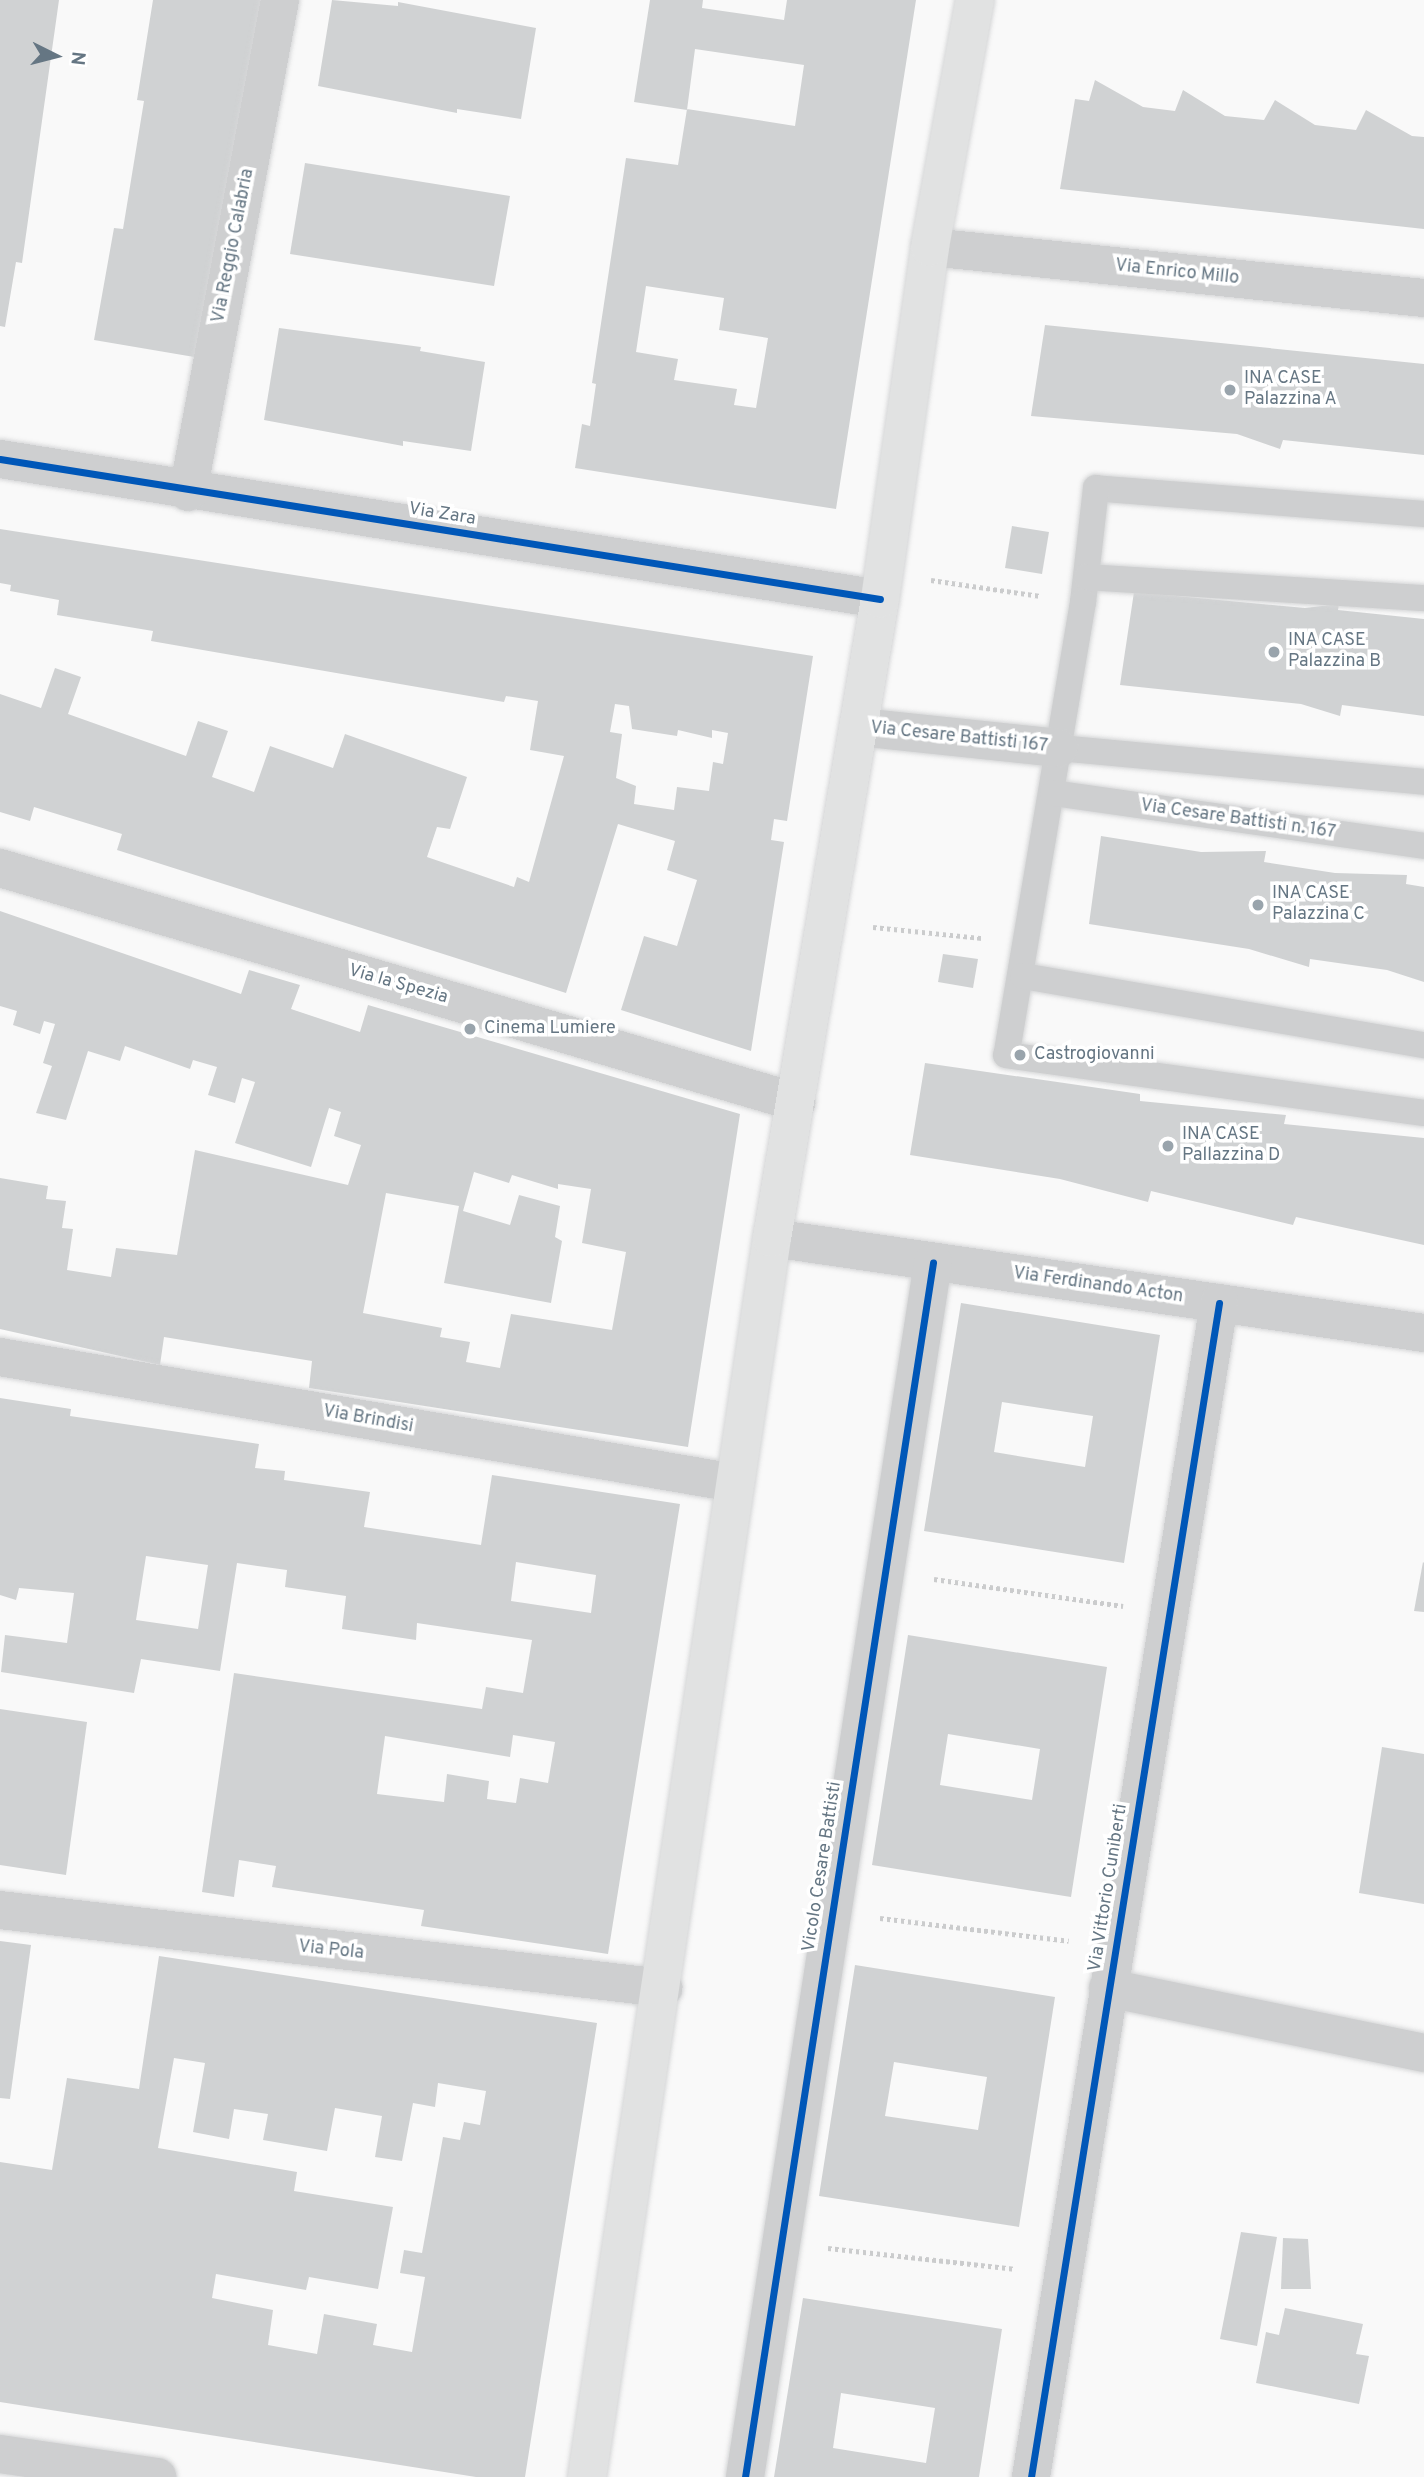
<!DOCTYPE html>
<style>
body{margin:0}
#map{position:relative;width:1424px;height:2477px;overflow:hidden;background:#f9f9f9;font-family:Overpass,sans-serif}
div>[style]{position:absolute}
.building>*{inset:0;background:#d0d2d3}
.path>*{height:4.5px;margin-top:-2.25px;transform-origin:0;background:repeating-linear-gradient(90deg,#cbcccd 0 3.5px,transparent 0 7px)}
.roads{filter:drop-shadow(0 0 2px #d5d6d7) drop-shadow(0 0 2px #d5d6d7)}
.lane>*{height:26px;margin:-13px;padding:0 13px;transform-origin:13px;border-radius:13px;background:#cecfd0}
.street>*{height:38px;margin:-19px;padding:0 19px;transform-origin:19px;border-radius:19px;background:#cecfd0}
.secondary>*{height:38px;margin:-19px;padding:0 19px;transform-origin:19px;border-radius:19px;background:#e1e2e2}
.cycleway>*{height:7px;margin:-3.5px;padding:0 3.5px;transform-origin:3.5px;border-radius:3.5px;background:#0057b8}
.dots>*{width:19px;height:19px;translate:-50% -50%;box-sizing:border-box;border:4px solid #fff;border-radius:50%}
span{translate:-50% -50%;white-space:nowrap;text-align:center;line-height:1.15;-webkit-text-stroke:7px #fff;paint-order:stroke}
.street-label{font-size:18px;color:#657683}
.poi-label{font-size:18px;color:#657683}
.left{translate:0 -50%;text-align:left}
.north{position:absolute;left:21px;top:21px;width:70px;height:70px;-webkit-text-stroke:5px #fff;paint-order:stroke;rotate:96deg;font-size:19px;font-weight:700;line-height:28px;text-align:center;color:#657683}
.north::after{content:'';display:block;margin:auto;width:24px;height:32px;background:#657683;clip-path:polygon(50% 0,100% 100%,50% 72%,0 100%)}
</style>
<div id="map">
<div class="building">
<i style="clip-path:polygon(0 0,59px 0,22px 263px,16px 262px,5px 327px,0 326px)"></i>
<i style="clip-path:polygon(153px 0,267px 0,206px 359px,94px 340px,114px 228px,123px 229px,144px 101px,137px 100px)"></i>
<i style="clip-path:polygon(332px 0,398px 6px,398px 2px,536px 28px,521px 119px,457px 109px,457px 113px,318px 86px)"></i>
<i style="clip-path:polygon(evenodd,650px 0,703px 0,702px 8px,784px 20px,787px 0,916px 0,836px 509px,575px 468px,582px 424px,590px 426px,596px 384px,592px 383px,626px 158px,678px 165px,687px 109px,795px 126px,804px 65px,695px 49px,687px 110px,634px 102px,650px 0,646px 286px,724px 298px,719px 330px,768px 338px,756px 408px,734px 405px,737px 389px,674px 380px,678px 359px,636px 352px,646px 286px)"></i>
<i style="clip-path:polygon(1095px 80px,1143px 107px,1175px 111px,1183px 90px,1225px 116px,1264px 120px,1275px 100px,1315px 125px,1356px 130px,1366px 110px,1412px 136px,1424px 137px,1424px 229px,1060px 189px,1075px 99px,1089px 101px)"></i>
<i style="clip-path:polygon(305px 163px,510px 196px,494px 286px,290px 254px)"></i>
<i style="clip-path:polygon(1045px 325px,1424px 364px,1424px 455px,1283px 440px,1280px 449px,1237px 434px,1031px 416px)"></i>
<i style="clip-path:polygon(279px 328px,421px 347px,420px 351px,485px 362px,471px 451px,403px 441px,403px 446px,264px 420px)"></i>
<i style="clip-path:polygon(1012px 526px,1049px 532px,1042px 574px,1005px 568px)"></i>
<i style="clip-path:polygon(evenodd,0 529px,813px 656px,787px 821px,774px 819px,771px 840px,784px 842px,751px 1051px,621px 1010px,644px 936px,677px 946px,697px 880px,667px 870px,675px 841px,618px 824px,566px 993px,117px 850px,122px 834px,34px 807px,30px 821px,0 812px,0 694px,41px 708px,55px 668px,81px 677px,68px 714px,186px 756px,198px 721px,228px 731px,212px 777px,254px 792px,270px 746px,333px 768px,345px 734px,467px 777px,450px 829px,437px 827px,427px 857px,514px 887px,517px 877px,529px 882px,564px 756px,530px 750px,538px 701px,506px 696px,504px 702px,151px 641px,153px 631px,57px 615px,59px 600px,10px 591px,11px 585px,0 583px,0 529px,615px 704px,629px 706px,632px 729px,677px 736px,678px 730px,712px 738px,712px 730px,728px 733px,723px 764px,713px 762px,709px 791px,677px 787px,674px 810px,634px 804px,636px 786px,616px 778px,622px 734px,610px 732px,615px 704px)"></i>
<i style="clip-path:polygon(1134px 592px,1305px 608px,1339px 604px,1338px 610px,1424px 619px,1424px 716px,1342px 705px,1340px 716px,1301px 704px,1120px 685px)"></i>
<i style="clip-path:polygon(1101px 836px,1201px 852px,1266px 851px,1264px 862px,1335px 873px,1407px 875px,1406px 884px,1424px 887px,1424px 982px,1387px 970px,1310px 959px,1309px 967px,1249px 949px,1089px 924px)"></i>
<i style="clip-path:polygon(evenodd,0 911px,241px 994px,249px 970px,300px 985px,291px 1009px,360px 1032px,368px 1005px,740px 1114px,688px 1447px,309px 1388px,312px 1361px,164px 1337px,160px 1365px,0 1329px,0 1178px,48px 1186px,46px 1199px,66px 1201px,62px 1228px,73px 1229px,67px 1270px,111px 1277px,116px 1248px,177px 1255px,195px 1150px,348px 1185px,361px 1145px,334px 1136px,341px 1112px,329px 1108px,311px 1167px,235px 1143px,255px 1082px,242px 1078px,235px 1103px,208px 1095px,217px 1067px,193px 1060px,190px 1069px,125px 1046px,120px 1061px,88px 1051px,66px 1120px,36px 1113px,52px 1066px,43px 1063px,55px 1024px,44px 1021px,40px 1034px,13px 1025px,17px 1011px,0 1006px,0 911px,474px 1172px,509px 1183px,512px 1175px,558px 1189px,558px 1184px,591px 1189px,582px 1243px,626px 1252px,612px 1330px,511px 1314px,500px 1368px,466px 1362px,470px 1342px,440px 1337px,442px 1328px,363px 1313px,386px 1193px,459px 1206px,444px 1283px,551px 1303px,562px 1241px,555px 1237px,560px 1206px,519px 1195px,510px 1225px,463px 1211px,474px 1172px)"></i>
<i style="clip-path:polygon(943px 954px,978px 959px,973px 988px,938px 982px)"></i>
<i style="clip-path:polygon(925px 1063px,1140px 1094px,1140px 1101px,1286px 1115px,1284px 1124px,1424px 1138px,1424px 1245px,1296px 1217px,1293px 1225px,1151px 1191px,1148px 1202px,1060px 1179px,910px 1155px)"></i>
<i style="clip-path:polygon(evenodd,961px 1303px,1160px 1335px,1124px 1563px,924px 1531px,961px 1303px,1002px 1402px,1093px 1416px,1085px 1467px,994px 1452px,1002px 1402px)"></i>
<i style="clip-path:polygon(evenodd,0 1398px,71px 1409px,70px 1416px,259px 1444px,255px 1468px,285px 1471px,284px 1480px,370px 1492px,364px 1527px,481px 1545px,492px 1475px,680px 1504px,608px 1954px,421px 1926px,424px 1910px,272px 1887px,276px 1866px,239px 1860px,234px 1897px,202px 1892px,234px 1673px,482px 1709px,486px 1687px,523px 1693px,532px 1640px,417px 1623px,416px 1640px,342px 1629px,346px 1596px,285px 1587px,287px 1570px,237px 1563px,220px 1671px,141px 1659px,134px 1693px,1px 1672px,5px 1635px,67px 1643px,74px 1593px,19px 1588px,16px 1600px,0 1595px,0 1398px,146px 1556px,208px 1565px,198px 1629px,136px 1620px,146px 1556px,0 1398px,516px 1562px,596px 1575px,591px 1613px,511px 1601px,516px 1562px,0 1398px,513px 1735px,555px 1742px,548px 1783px,520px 1778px,516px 1803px,487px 1799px,489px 1781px,447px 1774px,444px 1802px,377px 1794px,385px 1736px,510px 1757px,513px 1735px)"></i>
<i style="clip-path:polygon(1423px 1562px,1424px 1563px,1424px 1612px,1414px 1611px)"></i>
<i style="clip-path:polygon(evenodd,908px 1635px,1107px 1667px,1071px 1897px,872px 1865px,908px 1635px,948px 1734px,1040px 1749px,1032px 1800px,940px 1785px,948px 1734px)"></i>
<i style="clip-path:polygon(0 1709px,87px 1722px,66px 1875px,0 1865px)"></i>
<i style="clip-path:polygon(1382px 1747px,1424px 1754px,1424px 1904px,1359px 1893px)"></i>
<i style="clip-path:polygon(0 1941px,31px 1945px,10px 2099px,0 2098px)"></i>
<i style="clip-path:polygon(evenodd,159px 1956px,597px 2023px,525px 2477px,476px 2477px,0 2402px,0 2162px,52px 2170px,67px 2078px,139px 2089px,159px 1956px,174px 2058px,205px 2063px,193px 2132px,229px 2139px,234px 2109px,268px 2114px,263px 2140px,327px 2151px,335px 2108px,382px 2116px,375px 2157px,402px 2161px,413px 2103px,435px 2107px,438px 2083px,486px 2091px,480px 2125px,464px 2122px,460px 2140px,443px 2137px,422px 2253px,404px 2250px,400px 2273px,425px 2277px,412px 2352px,373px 2345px,377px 2324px,324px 2314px,317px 2354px,268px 2345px,273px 2310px,212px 2298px,216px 2274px,306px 2290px,309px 2277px,378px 2289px,393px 2207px,294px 2191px,297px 2172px,158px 2148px,174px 2058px)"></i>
<i style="clip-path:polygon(evenodd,855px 1965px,1055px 1997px,1019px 2227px,819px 2196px,855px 1965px,894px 2062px,987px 2077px,978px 2130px,885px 2116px,894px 2062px)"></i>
<i style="clip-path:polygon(1241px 2232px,1277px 2237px,1257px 2346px,1220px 2339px)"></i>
<i style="clip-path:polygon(1283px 2238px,1308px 2239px,1311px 2289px,1281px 2289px)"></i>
<i style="clip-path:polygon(evenodd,803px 2298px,1002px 2329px,979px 2477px,774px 2477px,803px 2298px,841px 2393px,935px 2408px,926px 2463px,833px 2448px,841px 2393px)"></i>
<i style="clip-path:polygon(1285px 2308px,1363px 2324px,1356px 2354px,1369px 2356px,1359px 2404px,1256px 2383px,1266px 2332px,1279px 2335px)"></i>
</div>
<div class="path">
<i style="left:931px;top:580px;width:111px;rotate:8.3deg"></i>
<i style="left:873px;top:927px;width:110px;rotate:5.8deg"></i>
<i style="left:934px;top:1579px;width:191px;rotate:8.1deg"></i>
<i style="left:880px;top:1918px;width:190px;rotate:6.9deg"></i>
<i style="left:828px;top:2248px;width:187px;rotate:6.4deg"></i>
</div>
<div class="roads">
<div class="lane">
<i style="left:1424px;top:514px;width:329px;rotate:-175.5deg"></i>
<i style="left:1096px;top:488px;width:115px;rotate:96.5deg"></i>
<i style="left:1083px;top:602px;width:459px;rotate:99.6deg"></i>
<i style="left:1006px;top:1055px;width:422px;rotate:7.9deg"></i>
<i style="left:1087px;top:577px;width:338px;rotate:3.6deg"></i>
<i style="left:1059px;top:748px;width:367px;rotate:5.3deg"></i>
<i style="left:1053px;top:793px;width:375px;rotate:8.1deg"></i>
<i style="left:1023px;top:976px;width:407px;rotate:9.8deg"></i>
</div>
<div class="street">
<i style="left:930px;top:247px;width:497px;rotate:5.9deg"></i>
<i style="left:0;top:459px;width:891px;rotate:9.04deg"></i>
<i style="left:188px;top:492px;width:501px;rotate:-79.41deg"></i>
<i style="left:859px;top:727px;width:201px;rotate:6deg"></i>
<i style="left:0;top:868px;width:830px;rotate:16.38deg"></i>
<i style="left:772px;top:1238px;width:659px;rotate:8.29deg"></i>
<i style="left:0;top:1357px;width:746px;rotate:9.73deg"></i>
<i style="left:0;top:1910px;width:668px;rotate:6.71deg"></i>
<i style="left:1108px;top:1988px;width:323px;rotate:11.6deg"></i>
<i style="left:0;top:2454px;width:159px;rotate:8.3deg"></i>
<i style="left:745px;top:2477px;width:1229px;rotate:-81.2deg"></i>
<i style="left:1031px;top:2477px;width:1189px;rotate:-80.9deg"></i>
</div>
<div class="secondary">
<i style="left:587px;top:2477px;width:1253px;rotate:-81.51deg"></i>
<i style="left:772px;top:1238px;width:648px;rotate:-80.41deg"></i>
<i style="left:880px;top:599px;width:356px;rotate:-81.9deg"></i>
<i style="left:930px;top:247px;width:251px;rotate:-79.7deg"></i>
</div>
</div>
<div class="cycleway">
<i style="left:0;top:459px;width:891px;rotate:9.04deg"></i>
<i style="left:745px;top:2477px;width:1229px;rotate:-81.2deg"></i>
<i style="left:1031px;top:2477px;width:1189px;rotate:-80.9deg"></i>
</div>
<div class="dots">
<i style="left:1230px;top:390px;background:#99a4ac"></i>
<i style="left:1274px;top:652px;background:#99a4ac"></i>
<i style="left:1258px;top:905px;background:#99a4ac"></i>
<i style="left:470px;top:1029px;background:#99a4ac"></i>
<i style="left:1020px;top:1055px;background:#99a4ac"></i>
<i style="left:1168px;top:1146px;background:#99a4ac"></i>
</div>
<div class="street-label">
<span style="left:234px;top:246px;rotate:-79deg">Via Reggio Calabria</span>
<span style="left:1177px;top:273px;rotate:6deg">Via Enrico Millo</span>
<span style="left:442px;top:515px;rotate:9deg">Via Zara</span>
<span style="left:959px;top:738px;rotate:6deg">Via Cesare Battisti 167</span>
<span style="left:1238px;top:820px;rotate:8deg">Via Cesare Battisti n. 167</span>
<span style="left:398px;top:985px;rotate:16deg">Via la Spezia</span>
<span style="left:1098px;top:1286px;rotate:8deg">Via Ferdinando Acton</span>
<span style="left:368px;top:1420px;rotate:10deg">Via Brindisi</span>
<span style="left:823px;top:1867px;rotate:-81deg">Vicolo Cesare Battisti</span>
<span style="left:1109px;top:1888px;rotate:-81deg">Via Vittorio Cuniberti</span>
<span style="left:331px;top:1951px;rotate:6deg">Via Pola</span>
</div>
<div class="poi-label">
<span class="left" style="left:1244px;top:390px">INA CASE<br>Palazzina A</span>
<span class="left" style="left:1288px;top:652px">INA CASE<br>Palazzina B</span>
<span class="left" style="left:1272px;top:905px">INA CASE<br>Palazzina C</span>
<span class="left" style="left:484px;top:1029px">Cinema Lumiere</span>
<span class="left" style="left:1034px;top:1055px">Castrogiovanni</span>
<span class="left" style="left:1182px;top:1146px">INA CASE<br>Pallazzina D</span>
</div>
<div class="north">N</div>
</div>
